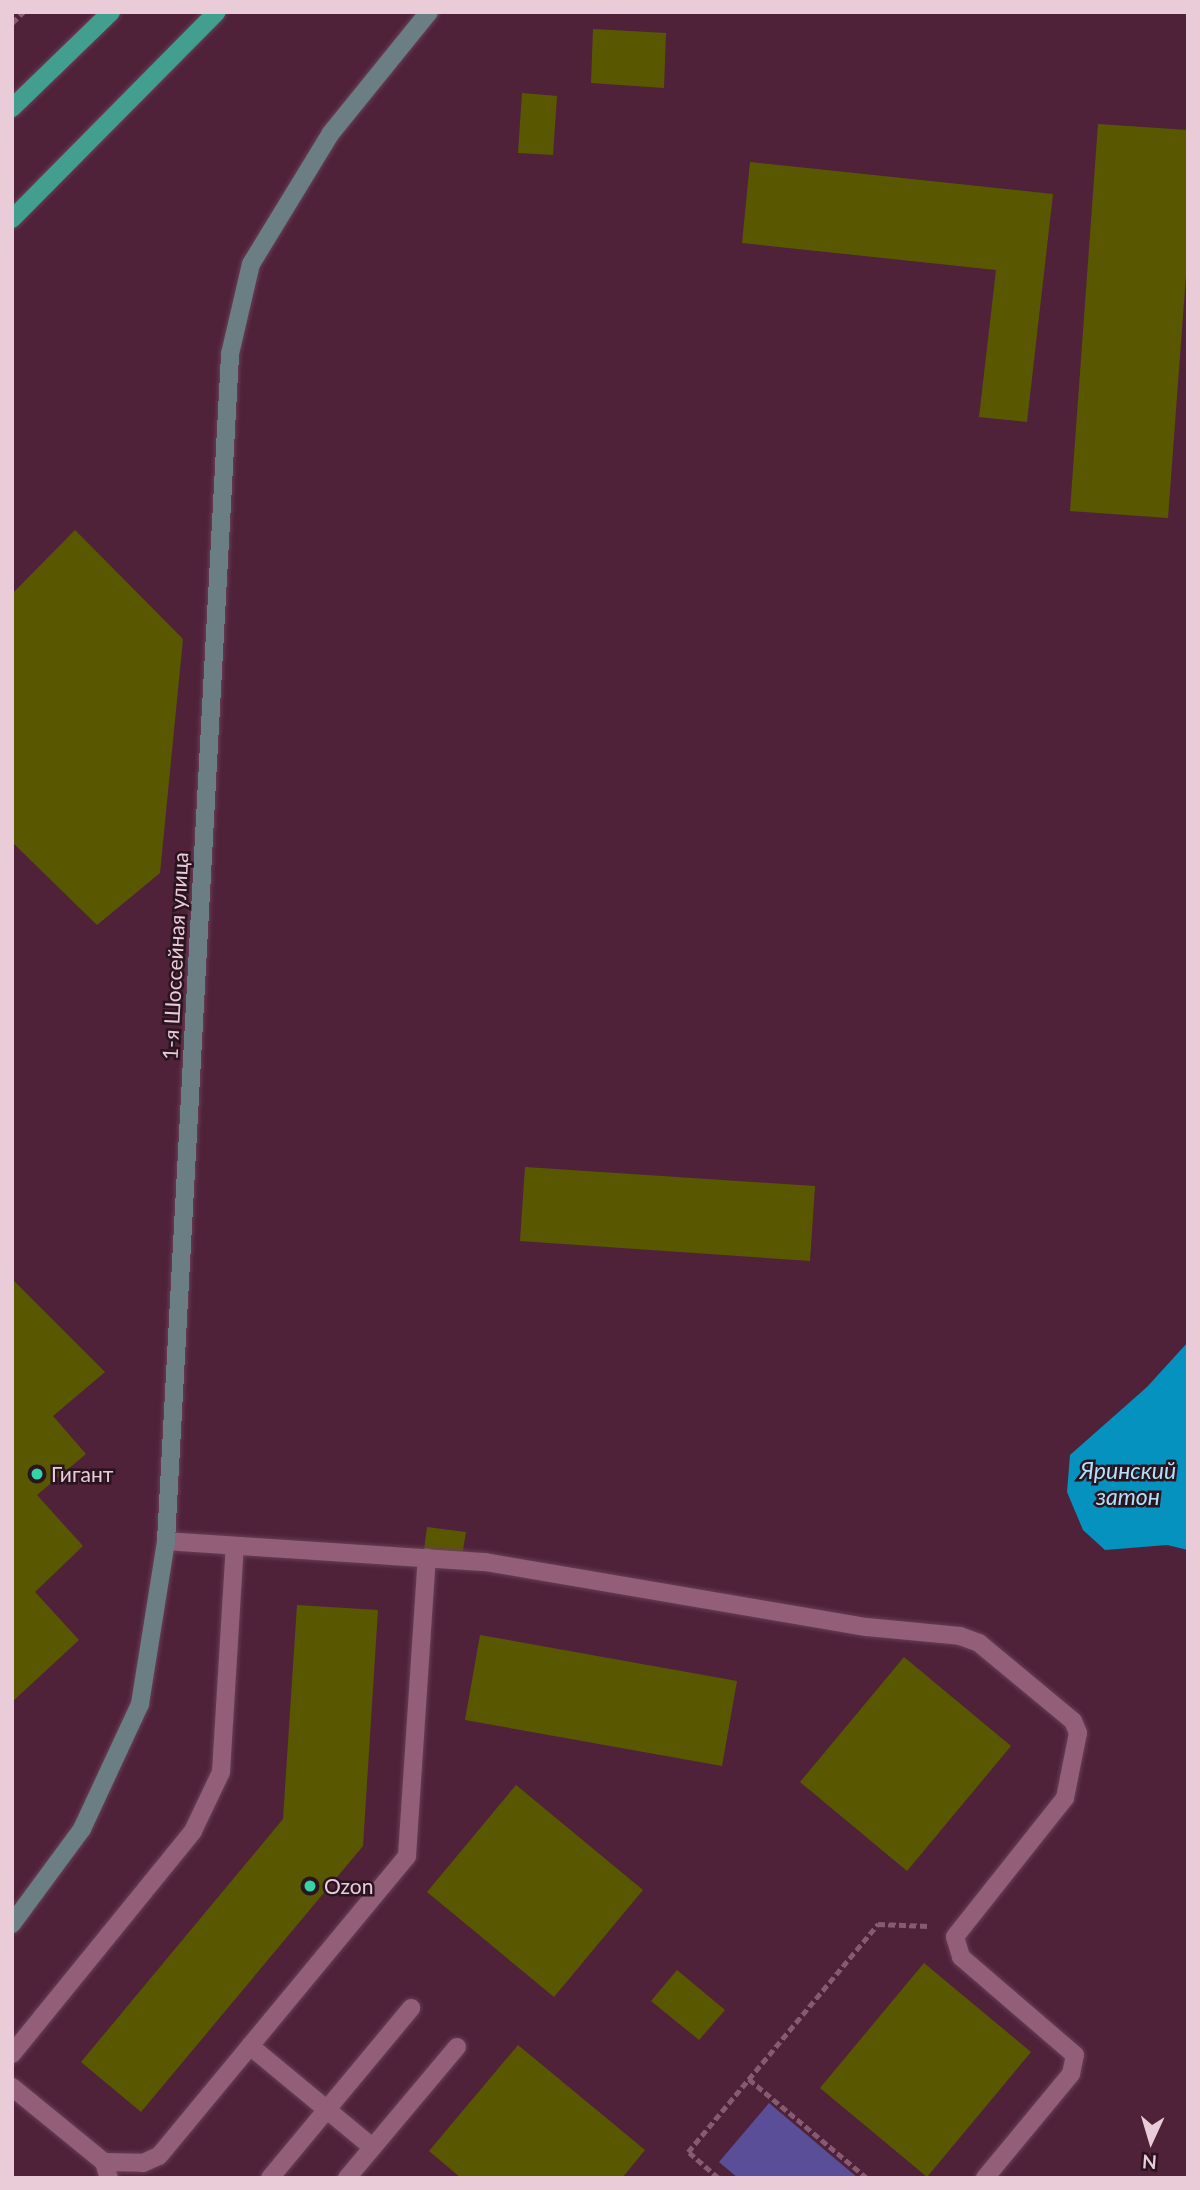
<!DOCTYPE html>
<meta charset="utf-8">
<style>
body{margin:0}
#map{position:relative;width:1200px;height:2190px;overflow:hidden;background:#50223a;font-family:Lato,sans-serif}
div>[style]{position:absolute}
.green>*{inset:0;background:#5b4e99}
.water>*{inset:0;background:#0592be}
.building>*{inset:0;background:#595801}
.path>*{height:4.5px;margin-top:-2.25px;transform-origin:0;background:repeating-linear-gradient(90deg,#845b70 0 7px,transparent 0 10.5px)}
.roads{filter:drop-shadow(0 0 2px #673f55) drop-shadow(0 0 2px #673f55)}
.lane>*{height:18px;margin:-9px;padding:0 9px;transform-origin:9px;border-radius:9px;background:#925e78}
.secondary>*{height:18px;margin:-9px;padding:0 9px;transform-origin:9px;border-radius:9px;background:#6a7e83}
.primary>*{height:18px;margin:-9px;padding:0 9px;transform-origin:9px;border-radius:9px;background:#429e8e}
.dots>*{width:19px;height:19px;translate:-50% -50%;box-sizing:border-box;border:4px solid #29141f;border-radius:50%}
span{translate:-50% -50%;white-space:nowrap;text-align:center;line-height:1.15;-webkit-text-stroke:5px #29141f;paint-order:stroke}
.street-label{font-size:21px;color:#eaccd9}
.poi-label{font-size:21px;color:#eaccd9}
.left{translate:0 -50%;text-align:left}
.water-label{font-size:23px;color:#b0e1f9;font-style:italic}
.frame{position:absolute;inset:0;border:14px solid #eaccd9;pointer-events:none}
.north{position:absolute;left:1116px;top:2106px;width:70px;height:70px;-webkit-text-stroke:5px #29141f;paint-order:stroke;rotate:184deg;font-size:19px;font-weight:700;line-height:28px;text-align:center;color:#eaccd9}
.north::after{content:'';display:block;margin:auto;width:24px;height:32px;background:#eaccd9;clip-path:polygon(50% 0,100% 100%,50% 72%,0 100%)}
</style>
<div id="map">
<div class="green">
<i style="clip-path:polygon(769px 2103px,858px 2178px,738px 2178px,719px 2162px)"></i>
</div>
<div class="water">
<i style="clip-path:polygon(1188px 1342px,1188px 1550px,1167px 1545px,1105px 1550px,1083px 1530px,1067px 1492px,1070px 1455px,1147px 1387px)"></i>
</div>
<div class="building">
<i style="clip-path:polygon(593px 29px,666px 33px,664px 88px,591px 83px)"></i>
<i style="clip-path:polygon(522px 93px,557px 96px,553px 155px,518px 153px)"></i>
<i style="clip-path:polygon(1098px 124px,1188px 130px,1188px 248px,1168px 518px,1070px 511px)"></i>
<i style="clip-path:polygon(750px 162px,1053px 194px,1027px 422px,979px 417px,996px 270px,742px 243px)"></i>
<i style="clip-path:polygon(75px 530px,183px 639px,160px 873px,97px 925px,12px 842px,12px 594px)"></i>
<i style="clip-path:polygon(525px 1167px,815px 1186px,810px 1261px,520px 1241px)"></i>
<i style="clip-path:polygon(12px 1279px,105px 1372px,53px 1416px,86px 1454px,37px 1495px,83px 1546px,35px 1592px,79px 1640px,12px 1702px)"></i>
<i style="clip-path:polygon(427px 1527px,466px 1532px,462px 1556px,424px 1550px)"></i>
<i style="clip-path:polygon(297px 1605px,378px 1610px,363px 1846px,141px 2112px,81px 2062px,283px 1819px)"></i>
<i style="clip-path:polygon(480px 1635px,737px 1681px,722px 1766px,465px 1720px)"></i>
<i style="clip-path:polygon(904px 1657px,1011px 1746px,907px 1871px,800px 1782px)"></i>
<i style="clip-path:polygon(516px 1785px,643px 1890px,554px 1997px,427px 1892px)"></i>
<i style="clip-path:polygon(924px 1963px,1031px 2052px,927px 2177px,820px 2088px)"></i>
<i style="clip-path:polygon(677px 1970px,725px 2010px,699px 2040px,651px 2001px)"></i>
<i style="clip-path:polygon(518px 2045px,645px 2150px,622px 2178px,461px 2178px,429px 2151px)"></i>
</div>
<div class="path">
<i style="left:12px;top:23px;width:16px;rotate:-45deg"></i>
<i style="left:749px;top:2079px;width:154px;rotate:40deg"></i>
<i style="left:718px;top:2178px;width:40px;rotate:-139deg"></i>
<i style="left:688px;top:2152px;width:297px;rotate:-50.2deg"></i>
<i style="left:878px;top:1924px;width:51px;rotate:2.2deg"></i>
</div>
<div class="roads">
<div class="lane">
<i style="left:166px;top:1541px;width:320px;rotate:3.8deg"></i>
<i style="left:485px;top:1562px;width:387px;rotate:9.7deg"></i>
<i style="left:867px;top:1627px;width:93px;rotate:5.5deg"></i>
<i style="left:960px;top:1636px;width:20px;rotate:20deg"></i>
<i style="left:979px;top:1643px;width:122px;rotate:39.7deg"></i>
<i style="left:1073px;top:1721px;width:13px;rotate:67deg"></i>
<i style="left:1078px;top:1733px;width:66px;rotate:101.3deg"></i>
<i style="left:1065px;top:1798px;width:177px;rotate:128.4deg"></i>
<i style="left:955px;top:1937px;width:21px;rotate:73deg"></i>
<i style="left:961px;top:1957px;width:150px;rotate:40.7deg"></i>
<i style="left:1075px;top:2055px;width:19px;rotate:102deg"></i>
<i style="left:1071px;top:2074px;width:135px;rotate:129.6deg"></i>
<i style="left:250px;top:2046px;width:158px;rotate:39.6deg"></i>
<i style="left:12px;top:2054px;width:287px;rotate:-50.9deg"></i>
<i style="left:193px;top:1831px;width:65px;rotate:-64.6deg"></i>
<i style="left:221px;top:1772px;width:226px;rotate:-86.5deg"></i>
<i style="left:12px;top:2087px;width:119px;rotate:39.2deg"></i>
<i style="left:104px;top:2162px;width:17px;rotate:73deg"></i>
<i style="left:104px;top:2162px;width:39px;rotate:1deg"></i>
<i style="left:143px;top:2163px;width:17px;rotate:-24deg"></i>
<i style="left:159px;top:2156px;width:389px;rotate:-50.4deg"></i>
<i style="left:407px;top:1856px;width:299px;rotate:-86.2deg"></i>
<i style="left:270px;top:2178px;width:221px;rotate:-50.3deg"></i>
<i style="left:347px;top:2178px;width:171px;rotate:-50deg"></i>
</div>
<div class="secondary">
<i style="left:12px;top:1924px;width:118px;rotate:-53.6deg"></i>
<i style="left:82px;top:1829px;width:138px;rotate:-65.1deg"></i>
<i style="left:140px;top:1704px;width:165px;rotate:-80.9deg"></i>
<i style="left:166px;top:1541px;width:1189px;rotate:-86.91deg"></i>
<i style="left:230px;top:354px;width:92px;rotate:-76.9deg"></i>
<i style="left:251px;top:264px;width:153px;rotate:-58.6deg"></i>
<i style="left:331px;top:133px;width:156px;rotate:-51deg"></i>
</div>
<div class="primary">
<i style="left:12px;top:108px;width:138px;rotate:-44.1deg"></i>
<i style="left:12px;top:219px;width:291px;rotate:-45.3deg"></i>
</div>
</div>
<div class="dots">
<i style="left:37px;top:1474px;background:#35d4a7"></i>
<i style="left:310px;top:1886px;background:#35d4a7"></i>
</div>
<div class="street-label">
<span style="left:175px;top:956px;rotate:-87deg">1-я Шоссейная улица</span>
</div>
<div class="poi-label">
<span class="left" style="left:51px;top:1474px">Гигант</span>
<span class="left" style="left:324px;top:1886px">Ozon</span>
</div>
<div class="water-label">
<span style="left:1128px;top:1483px">Яринский<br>затон</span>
</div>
<div class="frame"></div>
<div class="north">N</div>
</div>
